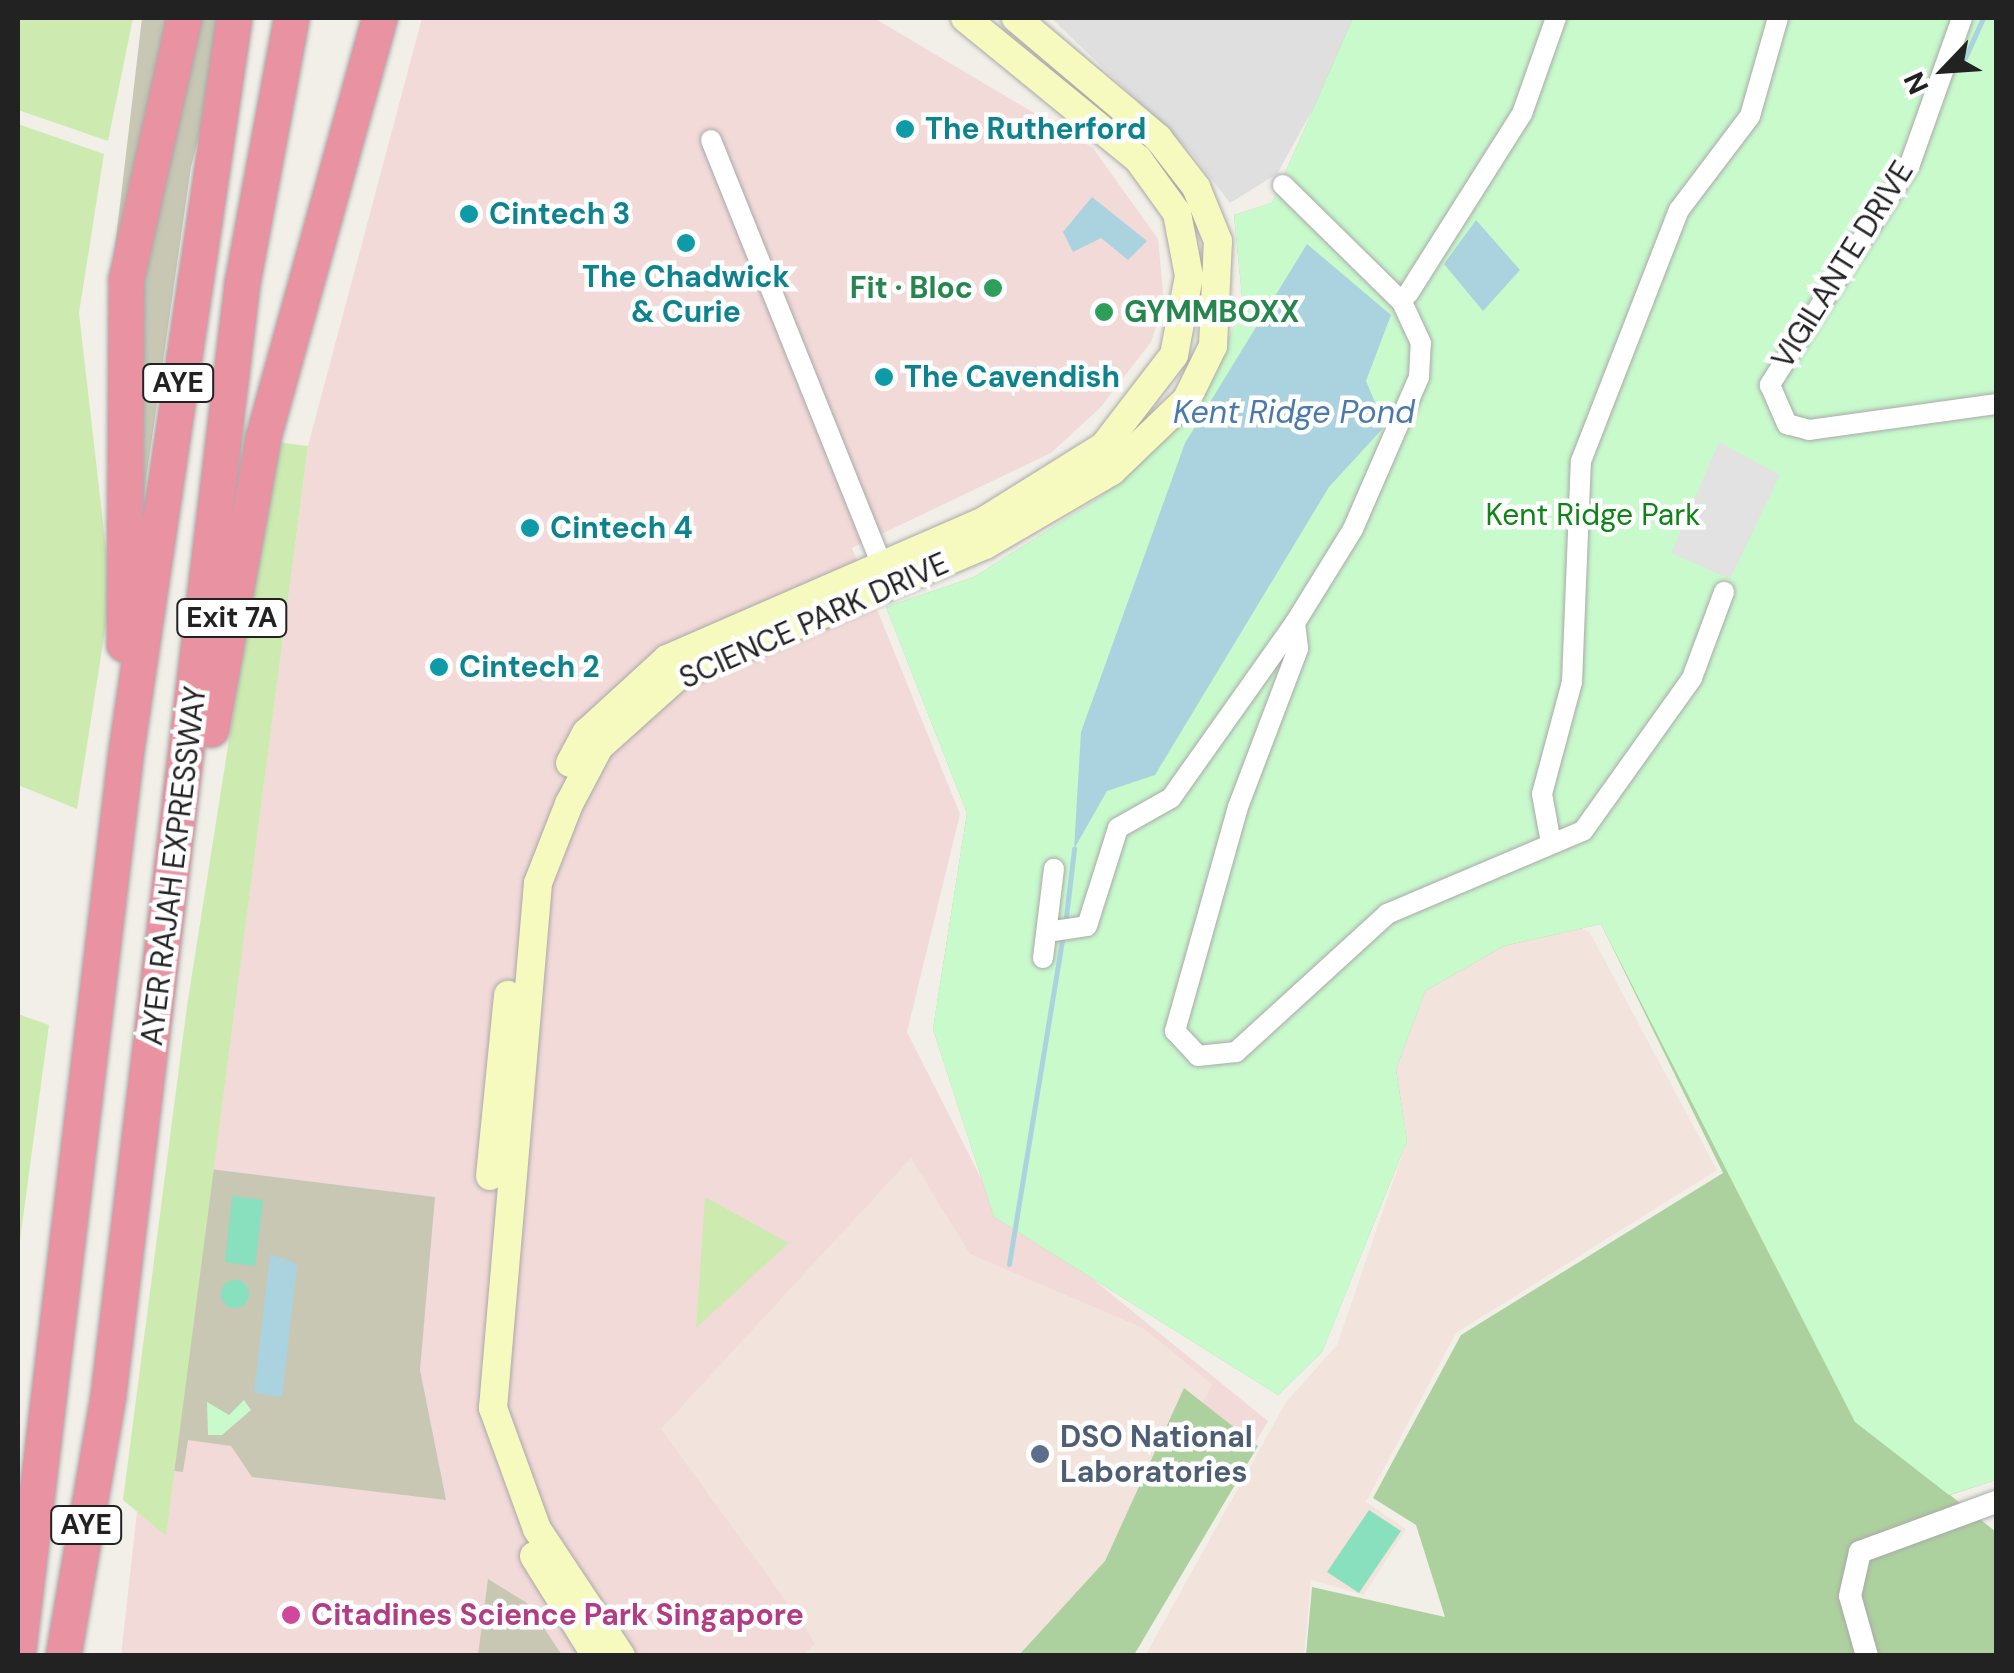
<!DOCTYPE html>
<meta charset="utf-8">
<style>
body{margin:0}
#map{position:relative;width:2014px;height:1673px;overflow:hidden;background:#f2efe9;font-family:"DM Sans",sans-serif}
div>[style]{position:absolute}
.residential>*{inset:0;background:#e0dfdf}
.commercial>*{inset:0;background:#f2dad9}
.military>*{inset:0;background:#f3e3dd}
.construction>*{inset:0;background:#c7c7b4}
.grass>*{inset:0;background:#cdebb0}
.forest>*{inset:0;background:#add19e}
.park>*{inset:0;background:#c8facc}
.pitch>*{inset:0;background:#88e0be}
.round{border-radius:50%}
.parking>*{inset:0;background:#e2e2e2}
.water>*{inset:0;background:#aad3df}
.stream>*{height:5px;margin:-2.5px;padding:0 2.5px;transform-origin:2.5px;border-radius:2.5px;background:#aad3df}
.roads{filter:drop-shadow(0 0 2px #a9a9a9) drop-shadow(0 0 2px #a9a9a9)}
.minor>*{height:20px;margin:-10px;padding:0 10px;transform-origin:10px;border-radius:10px;background:#fff}
.tertiary>*{height:22px;margin:-11px;padding:0 11px;transform-origin:11px;border-radius:11px;background:#fff}
.secondary>*{height:28px;margin:-14px;padding:0 14px;transform-origin:14px;border-radius:14px;background:#f7fabf}
.motorway>*{height:35px;margin:-17.5px;padding:0 17.5px;transform-origin:17.5px;border-radius:17.5px;background:#e892a2}
.dots>*{width:28px;height:28px;translate:-50% -50%;box-sizing:border-box;border:5px solid #fff;border-radius:50%}
span{translate:-50% -50%;white-space:nowrap;text-align:center;line-height:1.15;-webkit-text-stroke:9px #fff;paint-order:stroke}
.shield-label span{padding:2px 8px;background:#fff;border:2px solid;border-radius:8px;-webkit-text-stroke-width:0}
.shield-label{font-size:28px;color:#222;font-weight:700}
.culture-label{font-size:30px;color:#0d838f;font-weight:700}
.left{translate:0 -50%;text-align:left}
.street-label{font-size:30px;color:#222}
.leisure-label{font-size:30px;color:#27864d;font-weight:700}
.right{translate:-100% -50%;text-align:right}
.park-label{font-size:30px;color:#0c8416}
.service-label{font-size:30px;color:#4e5e75;font-weight:700}
.hotel-label{font-size:30px;color:#b23c85;font-weight:700}
.water-label{font-size:32px;color:#4a7aab;font-style:italic}
.frame{position:absolute;inset:0;border:20px solid #222;pointer-events:none}
.north{position:absolute;left:1894px;top:20px;width:100px;height:100px;-webkit-text-stroke:8px #fff;paint-order:stroke;rotate:245deg;font-size:28px;font-weight:700;line-height:40px;text-align:center;color:#222}
.north::after{content:'';display:block;margin:auto;width:35px;height:45px;background:#222;clip-path:polygon(50% 0,100% 100%,50% 72%,0 100%)}
</style>
<div id="map">
<div class="residential">
<i style="clip-path:polygon(1051px 18px,1353px 18px,1340px 60px,1277px 174px,1230px 203px,1189px 150px)"></i>
</div>
<div class="commercial">
<i style="clip-path:polygon(422px 18px,874px 18px,1093px 148px,1158px 239px,1164px 302px,1151px 342px,1100px 408px,1051px 453px,852px 548px,960px 814px,907px 1032px,990px 1196px,1268px 1421px,1129px 1655px,121px 1656px,142px 1467px,174px 1470px,308px 446px)"></i>
</div>
<div class="military">
<i style="clip-path:polygon(1535px 900px,1590px 933px,1717px 1170px,1456px 1333px,1366px 1502px,1406px 1529px,1364px 1595px,1311px 1580px,1304px 1655px,1145px 1656px,1286px 1402px,1337px 1345px,1407px 1141px,1396px 1069px,1425px 991px)"></i>
<i style="clip-path:polygon(911px 1158px,970px 1254px,1143px 1328px,1212px 1384px,1122px 1570px,1038px 1655px,803px 1655px,815px 1644px,805px 1627px,661px 1429px)"></i>
</div>
<div class="construction">
<i style="clip-path:polygon(142px 18px,229px 18px,191px 167px,132px 577px,111px 281px)"></i>
<i style="clip-path:polygon(178px 1165px,435px 1197px,420px 1370px,446px 1500px,252px 1477px,231px 1446px,188px 1440px,183px 1472px,142px 1467px)"></i>
<i style="clip-path:polygon(488px 1579px,527px 1603px,562px 1655px,478px 1655px)"></i>
</div>
<div class="grass">
<i style="clip-path:polygon(18px 18px,133px 18px,108px 141px,18px 110px)"></i>
<i style="clip-path:polygon(18px 124px,104px 154px,79px 313px,111px 592px,77px 809px,18px 785px)"></i>
<i style="clip-path:polygon(276px 442px,308px 446px,166px 1536px,123px 1500px,187px 1006px)"></i>
<i style="clip-path:polygon(18px 1014px,49px 1025px,18px 1255px)"></i>
<i style="clip-path:polygon(705px 1197px,789px 1243px,696px 1328px)"></i>
</div>
<div class="forest">
<i style="clip-path:polygon(1353px 18px,1996px 123px,1996px 1480px,1950px 1495px,1996px 1532px,1996px 1655px,1306px 1655px,1312px 1587px,1445px 1617px,1416px 1525px,1373px 1498px,1461px 1335px,1723px 1173px,1601px 924px,1504px 946px,1425px 991px,1396px 1069px,1407px 1141px,1322px 1352px,1278px 1395px,994px 1217px,933px 1029px,967px 813px,886px 607px,974px 577px,1101px 497px,1195px 414px,1243px 307px,1234px 215px,1272px 203px)"></i>
<i style="clip-path:polygon(1184px 1388px,1258px 1446px,1134px 1655px,1019px 1655px,1105px 1561px)"></i>
</div>
<div class="park">
<i style="clip-path:polygon(1353px 18px,1996px 18px,1996px 1480px,1949px 1495px,1855px 1422px,1601px 924px,1504px 946px,1425px 991px,1396px 1069px,1407px 1141px,1322px 1352px,1278px 1395px,994px 1217px,933px 1029px,967px 813px,886px 607px,974px 577px,1101px 497px,1195px 414px,1243px 307px,1234px 215px,1272px 203px)"></i>
<i style="clip-path:polygon(207px 1402px,229px 1415px,244px 1400px,251px 1410px,222px 1435px,208px 1435px)"></i>
</div>
<div class="pitch">
<i style="clip-path:polygon(232px 1196px,263px 1200px,255px 1266px,225px 1262px)"></i>
<i class="round" style="left:221px;top:1280px;width:28px;height:28px"></i>
<i style="clip-path:polygon(1369px 1510px,1401px 1531px,1359px 1593px,1327px 1572px)"></i>
</div>
<div class="parking">
<i style="clip-path:polygon(1719px 442px,1780px 475px,1730px 579px,1671px 553px)"></i>
</div>
<div class="water">
<i style="clip-path:polygon(1092px 197px,1147px 241px,1128px 260px,1101px 238px,1073px 252px,1063px 232px)"></i>
<i style="clip-path:polygon(1476px 220px,1520px 270px,1483px 311px,1444px 264px)"></i>
<i style="clip-path:polygon(1307px 244px,1391px 315px,1366px 381px,1385px 426px,1329px 487px,1155px 775px,1107px 791px,1074px 849px,1081px 732px,1185px 443px)"></i>
<i style="clip-path:polygon(270px 1254px,297px 1264px,282px 1397px,254px 1393px)"></i>
</div>
<div class="stream">
<i style="left:1965px;top:58px;width:44px;rotate:-65.8deg"></i>
<i style="left:1065px;top:925px;width:77px;rotate:-83.2deg"></i>
<i style="left:1009px;top:1264px;width:332px;rotate:-80.7deg"></i>
</div>
<div class="roads">
<div class="minor">
<i style="left:1962px;top:18px;width:155px;rotate:109.6deg"></i>
<i style="left:1910px;top:164px;width:262px;rotate:122.4deg"></i>
<i style="left:1770px;top:385px;width:43px;rotate:66.4deg"></i>
<i style="left:1787px;top:424px;width:23px;rotate:15deg"></i>
<i style="left:1809px;top:430px;width:189px;rotate:-7.9deg"></i>
<i style="left:711px;top:140px;width:461px;rotate:68.1deg"></i>
<i style="left:1408px;top:294px;width:213px;rotate:-57.7deg"></i>
<i style="left:1522px;top:114px;width:102px;rotate:-70.5deg"></i>
<i style="left:1295px;top:623px;width:26px;rotate:83deg"></i>
<i style="left:1298px;top:649px;width:169px;rotate:110.8deg"></i>
<i style="left:1238px;top:807px;width:233px;rotate:105.7deg"></i>
<i style="left:1175px;top:1031px;width:34px;rotate:47deg"></i>
<i style="left:1198px;top:1056px;width:38px;rotate:-6deg"></i>
<i style="left:1236px;top:1052px;width:205px;rotate:-42.4deg"></i>
<i style="left:1387px;top:914px;width:213px;rotate:-23deg"></i>
<i style="left:1583px;top:831px;width:188px;rotate:-54.5deg"></i>
<i style="left:1692px;top:678px;width:92px;rotate:-69.6deg"></i>
<i style="left:1551px;top:843px;width:50px;rotate:-100.4deg"></i>
<i style="left:1542px;top:794px;width:116px;rotate:-75deg"></i>
<i style="left:1572px;top:682px;width:221px;rotate:-87.7deg"></i>
<i style="left:1581px;top:461px;width:269px;rotate:-68.7deg"></i>
<i style="left:1679px;top:210px;width:118px;rotate:-52.9deg"></i>
<i style="left:1750px;top:116px;width:102px;rotate:-74.1deg"></i>
<i style="left:1047px;top:932px;width:40px;rotate:-8.5deg"></i>
<i style="left:1087px;top:926px;width:103px;rotate:-72.4deg"></i>
<i style="left:1118px;top:828px;width:61px;rotate:-29.5deg"></i>
<i style="left:1171px;top:798px;width:214px;rotate:-54.7deg"></i>
<i style="left:1295px;top:623px;width:110px;rotate:-58.3deg"></i>
<i style="left:1353px;top:529px;width:166px;rotate:-66.5deg"></i>
<i style="left:1419px;top:377px;width:34px;rotate:-87deg"></i>
<i style="left:1421px;top:343px;width:45px;rotate:-114.9deg"></i>
<i style="left:1402px;top:302px;width:167px;rotate:-135.5deg"></i>
<i style="left:1043px;top:958px;width:90px;rotate:-83deg"></i>
</div>
<div class="tertiary">
<i style="left:1867px;top:1656px;width:62px;rotate:-105.8deg"></i>
<i style="left:1850px;top:1596px;width:45px;rotate:-77.2deg"></i>
<i style="left:1860px;top:1552px;width:145px;rotate:-20.2deg"></i>
</div>
<div class="secondary">
<i style="left:570px;top:763px;width:34px;rotate:-62deg"></i>
<i style="left:586px;top:733px;width:110px;rotate:-42.4deg"></i>
<i style="left:667px;top:659px;width:346px;rotate:-23.5deg"></i>
<i style="left:984px;top:521px;width:142px;rotate:-32deg"></i>
<i style="left:1104px;top:446px;width:115px;rotate:-52.4deg"></i>
<i style="left:1174px;top:355px;width:80px;rotate:-79.2deg"></i>
<i style="left:1189px;top:276px;width:64px;rotate:-100.8deg"></i>
<i style="left:1177px;top:213px;width:67px;rotate:-125.8deg"></i>
<i style="left:1138px;top:159px;width:223px;rotate:-140.8deg"></i>
<i style="left:490px;top:1176px;width:182px;rotate:-84.3deg"></i>
<i style="left:534px;top:1556px;width:118px;rotate:58.2deg"></i>
<i style="left:621px;top:1656px;width:152px;rotate:-123.5deg"></i>
<i style="left:537px;top:1529px;width:129px;rotate:-110deg"></i>
<i style="left:493px;top:1408px;width:527px;rotate:-85.1deg"></i>
<i style="left:538px;top:883px;width:85px;rotate:-68.6deg"></i>
<i style="left:569px;top:804px;width:64px;rotate:-62.2deg"></i>
<i style="left:599px;top:747px;width:106px;rotate:-41.9deg"></i>
<i style="left:678px;top:676px;width:334px;rotate:-23.1deg"></i>
<i style="left:985px;top:545px;width:147px;rotate:-30.2deg"></i>
<i style="left:1112px;top:471px;width:104px;rotate:-43.8deg"></i>
<i style="left:1187px;top:399px;width:59px;rotate:-63.9deg"></i>
<i style="left:1213px;top:346px;width:105px;rotate:-87.3deg"></i>
<i style="left:1218px;top:241px;width:58px;rotate:-112.2deg"></i>
<i style="left:1196px;top:187px;width:62px;rotate:-127.8deg"></i>
<i style="left:1158px;top:138px;width:186px;rotate:-139.8deg"></i>
</div>
<div class="motorway">
<i style="left:124px;top:644px;width:365px;rotate:-89.7deg"></i>
<i style="left:126px;top:279px;width:267px;rotate:-77.5deg"></i>
<i style="left:211px;top:729px;width:297px;rotate:-79.9deg"></i>
<i style="left:263px;top:437px;width:435px;rotate:-74.5deg"></i>
<i style="left:18px;top:1650px;width:906px;rotate:-83.16deg"></i>
<i style="left:126px;top:750px;width:740px;rotate:-81.61deg"></i>
<i style="left:63px;top:1656px;width:265px;rotate:-80.2deg"></i>
<i style="left:108px;top:1395px;width:1120px;rotate:-83.13deg"></i>
<i style="left:242px;top:283px;width:269px;rotate:-79.5deg"></i>
</div>
</div>
<div class="dots">
<i style="left:905px;top:129px;background:#0f9aa8"></i>
<i style="left:469px;top:214px;background:#0f9aa8"></i>
<i style="left:686px;top:243px;background:#0f9aa8"></i>
<i style="left:993px;top:288px;background:#2e9e5b"></i>
<i style="left:1104px;top:312px;background:#2e9e5b"></i>
<i style="left:884px;top:377px;background:#0f9aa8"></i>
<i style="left:530px;top:528px;background:#0f9aa8"></i>
<i style="left:439px;top:667px;background:#0f9aa8"></i>
<i style="left:1040px;top:1454px;background:#5c6f8a"></i>
<i style="left:291px;top:1615px;background:#d1479c"></i>
</div>
<div class="shield-label">
<span style="left:178px;top:383px">AYE</span>
<span style="left:232px;top:618px">Exit 7A</span>
<span style="left:86px;top:1525px">AYE</span>
</div>
<div class="culture-label">
<span class="left" style="left:925px;top:129px">The Rutherford</span>
<span class="left" style="left:489px;top:214px">Cintech 3</span>
<span style="left:686px;top:294px">The Chadwick<br>&amp; Curie</span>
<span class="left" style="left:904px;top:377px">The Cavendish</span>
<span class="left" style="left:550px;top:528px">Cintech 4</span>
<span class="left" style="left:459px;top:667px">Cintech 2</span>
</div>
<div class="street-label">
<span style="left:1843px;top:265px;rotate:-58deg">VIGILANTE DRIVE</span>
<span style="left:814px;top:621px;rotate:-24deg">SCIENCE PARK DRIVE</span>
<span style="left:174px;top:866px;rotate:-83deg">AYER RAJAH EXPRESSWAY</span>
</div>
<div class="leisure-label">
<span class="right" style="left:973px;top:288px">Fit · Bloc</span>
<span class="left" style="left:1124px;top:312px">GYMMBOXX</span>
</div>
<div class="park-label">
<span style="left:1593px;top:515px">Kent Ridge Park</span>
</div>
<div class="service-label">
<span class="left" style="left:1060px;top:1454px">DSO National<br>Laboratories</span>
</div>
<div class="hotel-label">
<span class="left" style="left:311px;top:1615px">Citadines Science Park Singapore</span>
</div>
<div class="water-label">
<span style="left:1294px;top:412px">Kent Ridge Pond</span>
</div>
<div class="frame"></div>
<div class="north">N</div>
</div>
